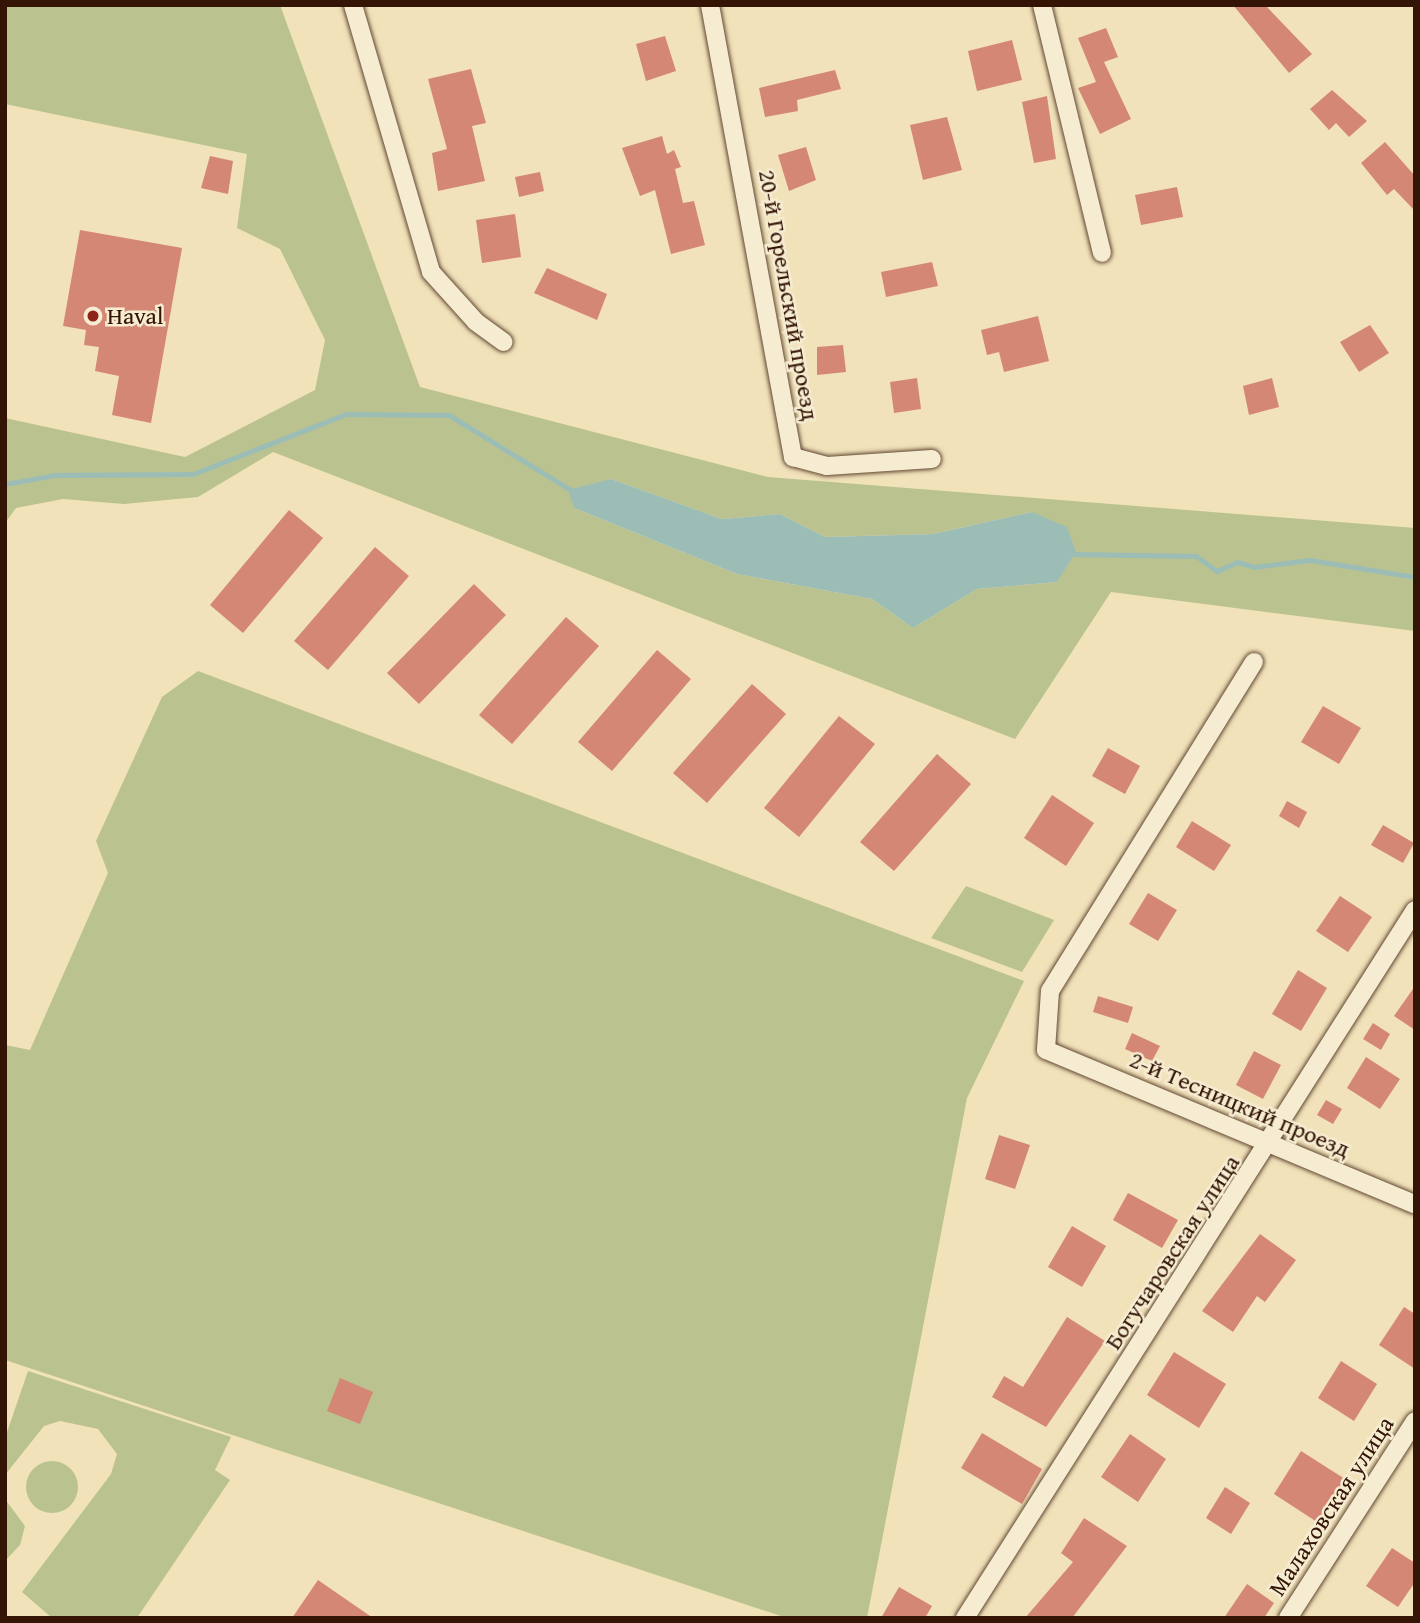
<!DOCTYPE html>
<meta charset="utf-8">
<style>
body{margin:0}
#map{position:relative;width:1420px;height:1623px;overflow:hidden;background:#f1e2ba;font-family:"Gentium Book Plus",serif}
div>[style]{position:absolute}
.green>*{inset:0;background:#bac390}
.round{border-radius:50%}
.water>*{inset:0;background:#9cbdb6}
.stream>*{height:5px;margin:-2.5px;padding:0 2.5px;transform-origin:2.5px;border-radius:2.5px;background:#9cbdb6}
.building>*{inset:0;background:#d48774}
.roads{filter:drop-shadow(0 0 2px #624832) drop-shadow(0 0 2px #624832)}
.street>*{height:18px;margin:-9px;padding:0 9px;transform-origin:9px;border-radius:9px;background:#f6ecd2}
.dots>*{width:19px;height:19px;translate:-50% -50%;box-sizing:border-box;border:4px solid #f6ecd2;border-radius:50%}
span{translate:-50% -50%;white-space:nowrap;text-align:center;line-height:1.15;-webkit-text-stroke:5px #f6ecd2;paint-order:stroke}
.street-label{font-size:24px;color:#331405}
.poi-label{font-size:24px;color:#331405}
.left{translate:0 -50%;text-align:left}
.frame{position:absolute;inset:0;border:7px solid #331405;pointer-events:none}
</style>
<div id="map">
<div class="green">
<i style="clip-path:polygon(evenodd,5px 5px,280px 5px,420px 387px,768px 477px,1415px 528px,1415px 631px,1111px 592px,1015px 739px,273px 452px,198px 497px,124px 504px,63px 499px,16px 508px,5px 523px,5px 418px,185px 457px,315px 390px,325px 340px,280px 249px,237px 228px,247px 154px,5px 104px,5px 5px,611px 479px,722px 519px,780px 514px,825px 537px,933px 534px,1032px 512px,1057px 582px,977px 589px,913px 628px,872px 599px,737px 574px,574px 508px,611px 479px)"></i>
<i style="clip-path:polygon(198px 671px,1024px 981px,967px 1098px,867px 1618px,787px 1618px,5px 1360px,5px 1045px,30px 1050px,108px 873px,96px 841px,162px 697px)"></i>
<i style="clip-path:polygon(966px 886px,1054px 920px,1022px 972px,931px 938px)"></i>
<i style="clip-path:polygon(28px 1371px,231px 1437px,215px 1470px,230px 1480px,137px 1618px,52px 1618px,22px 1592px,111px 1474px,117px 1454px,98px 1429px,60px 1421px,44px 1426px,5px 1475px,5px 1438px)"></i>
<i class="round" style="left:26px;top:1461px;width:52px;height:52px"></i>
<i style="clip-path:polygon(5px 1499px,25px 1526px,20px 1545px,5px 1561px)"></i>
</div>
<div class="water">
<i style="clip-path:polygon(611px 479px,722px 519px,780px 514px,825px 537px,933px 534px,1032px 512px,1067px 527px,1076px 552px,1057px 582px,977px 589px,913px 628px,872px 599px,737px 574px,574px 508px,568px 490px)"></i>
</div>
<div class="stream">
<i style="left:5px;top:484px;width:51px;rotate:-10.2deg"></i>
<i style="left:55px;top:475px;width:138px;rotate:-0.4deg"></i>
<i style="left:193px;top:474px;width:164px;rotate:-21.4deg"></i>
<i style="left:346px;top:414px;width:103px;rotate:0.6deg"></i>
<i style="left:449px;top:415px;width:145px;rotate:31.7deg"></i>
<i style="left:1071px;top:554px;width:125px;rotate:0.9deg"></i>
<i style="left:1196px;top:556px;width:26px;rotate:36deg"></i>
<i style="left:1217px;top:571px;width:22px;rotate:-24deg"></i>
<i style="left:1237px;top:562px;width:18px;rotate:16deg"></i>
<i style="left:1254px;top:567px;width:56px;rotate:-7.1deg"></i>
<i style="left:1310px;top:560px;width:106px;rotate:9.2deg"></i>
</div>
<div class="building">
<i style="clip-path:polygon(1233px 5px,1265px 5px,1312px 54px,1289px 73px)"></i>
<i style="clip-path:polygon(1106px 28px,1118px 57px,1104px 62px,1131px 119px,1100px 134px,1078px 88px,1096px 82px,1078px 38px)"></i>
<i style="clip-path:polygon(665px 36px,676px 71px,646px 81px,636px 44px)"></i>
<i style="clip-path:polygon(1012px 40px,1022px 80px,977px 91px,968px 51px)"></i>
<i style="clip-path:polygon(471px 69px,486px 123px,472px 126px,485px 181px,438px 191px,432px 153px,447px 149px,428px 79px)"></i>
<i style="clip-path:polygon(835px 70px,841px 89px,797px 100px,798px 111px,765px 117px,759px 88px)"></i>
<i style="clip-path:polygon(1332px 90px,1367px 121px,1349px 137px,1336px 123px,1329px 130px,1310px 109px)"></i>
<i style="clip-path:polygon(1047px 96px,1056px 159px,1034px 163px,1022px 102px)"></i>
<i style="clip-path:polygon(947px 117px,962px 170px,923px 180px,910px 125px)"></i>
<i style="clip-path:polygon(662px 136px,667px 154px,674px 150px,681px 167px,675px 169px,683px 203px,694px 201px,705px 245px,671px 254px,655px 190px,640px 196px,622px 148px)"></i>
<i style="clip-path:polygon(1385px 142px,1415px 176px,1415px 211px,1394px 189px,1387px 195px,1361px 163px)"></i>
<i style="clip-path:polygon(806px 147px,816px 180px,789px 191px,778px 155px)"></i>
<i style="clip-path:polygon(210px 156px,233px 161px,228px 194px,201px 188px)"></i>
<i style="clip-path:polygon(540px 172px,544px 191px,519px 197px,515px 177px)"></i>
<i style="clip-path:polygon(1177px 187px,1183px 217px,1141px 225px,1135px 195px)"></i>
<i style="clip-path:polygon(515px 214px,521px 257px,482px 263px,476px 220px)"></i>
<i style="clip-path:polygon(80px 230px,182px 248px,151px 423px,112px 415px,119px 376px,95px 371px,99px 347px,84px 345px,86px 330px,63px 326px)"></i>
<i style="clip-path:polygon(932px 262px,938px 286px,886px 297px,881px 272px)"></i>
<i style="clip-path:polygon(547px 268px,607px 294px,597px 320px,534px 293px)"></i>
<i style="clip-path:polygon(1038px 316px,1049px 361px,1004px 372px,999px 352px,987px 355px,981px 330px)"></i>
<i style="clip-path:polygon(1370px 325px,1389px 353px,1359px 372px,1340px 342px)"></i>
<i style="clip-path:polygon(843px 345px,846px 372px,817px 375px,817px 347px)"></i>
<i style="clip-path:polygon(917px 378px,921px 409px,894px 413px,890px 382px)"></i>
<i style="clip-path:polygon(1272px 378px,1279px 407px,1249px 415px,1243px 386px)"></i>
<i style="clip-path:polygon(289px 510px,323px 538px,243px 633px,210px 605px)"></i>
<i style="clip-path:polygon(375px 547px,409px 576px,328px 670px,294px 641px)"></i>
<i style="clip-path:polygon(474px 584px,506px 615px,419px 704px,387px 673px)"></i>
<i style="clip-path:polygon(566px 617px,599px 646px,512px 744px,479px 715px)"></i>
<i style="clip-path:polygon(657px 650px,691px 679px,612px 771px,578px 742px)"></i>
<i style="clip-path:polygon(752px 684px,786px 714px,707px 803px,673px 773px)"></i>
<i style="clip-path:polygon(1323px 706px,1361px 728px,1339px 764px,1301px 742px)"></i>
<i style="clip-path:polygon(839px 716px,875px 744px,799px 837px,764px 808px)"></i>
<i style="clip-path:polygon(1108px 748px,1140px 766px,1125px 794px,1092px 776px)"></i>
<i style="clip-path:polygon(937px 754px,971px 784px,894px 871px,860px 842px)"></i>
<i style="clip-path:polygon(1052px 795px,1094px 823px,1066px 866px,1024px 838px)"></i>
<i style="clip-path:polygon(1287px 801px,1307px 812px,1299px 828px,1279px 816px)"></i>
<i style="clip-path:polygon(1192px 821px,1231px 845px,1214px 871px,1176px 847px)"></i>
<i style="clip-path:polygon(1383px 825px,1414px 843px,1403px 863px,1371px 845px)"></i>
<i style="clip-path:polygon(1148px 893px,1177px 910px,1158px 941px,1129px 924px)"></i>
<i style="clip-path:polygon(1340px 896px,1372px 917px,1348px 952px,1316px 931px)"></i>
<i style="clip-path:polygon(1298px 970px,1327px 988px,1301px 1031px,1272px 1014px)"></i>
<i style="clip-path:polygon(1415px 986px,1415px 1030px,1394px 1016px)"></i>
<i style="clip-path:polygon(1098px 996px,1133px 1007px,1128px 1023px,1093px 1012px)"></i>
<i style="clip-path:polygon(1373px 1023px,1390px 1034px,1381px 1050px,1363px 1039px)"></i>
<i style="clip-path:polygon(1132px 1033px,1160px 1046px,1152px 1061px,1125px 1049px)"></i>
<i style="clip-path:polygon(1254px 1051px,1281px 1065px,1263px 1099px,1236px 1085px)"></i>
<i style="clip-path:polygon(1366px 1057px,1400px 1079px,1380px 1109px,1347px 1088px)"></i>
<i style="clip-path:polygon(1326px 1100px,1342px 1109px,1333px 1124px,1317px 1115px)"></i>
<i style="clip-path:polygon(999px 1135px,1030px 1145px,1015px 1189px,985px 1179px)"></i>
<i style="clip-path:polygon(1128px 1193px,1178px 1220px,1162px 1248px,1113px 1220px)"></i>
<i style="clip-path:polygon(1072px 1226px,1106px 1246px,1082px 1287px,1048px 1267px)"></i>
<i style="clip-path:polygon(1260px 1234px,1296px 1260px,1265px 1302px,1257px 1296px,1233px 1332px,1202px 1311px)"></i>
<i style="clip-path:polygon(1404px 1307px,1415px 1314px,1415px 1369px,1379px 1345px)"></i>
<i style="clip-path:polygon(1067px 1317px,1105px 1341px,1046px 1427px,992px 1397px,1004px 1376px,1023px 1387px)"></i>
<i style="clip-path:polygon(1174px 1352px,1226px 1384px,1199px 1428px,1147px 1395px)"></i>
<i style="clip-path:polygon(1341px 1361px,1377px 1384px,1354px 1421px,1318px 1398px)"></i>
<i style="clip-path:polygon(340px 1378px,373px 1392px,360px 1424px,327px 1411px)"></i>
<i style="clip-path:polygon(982px 1433px,1042px 1469px,1022px 1504px,961px 1468px)"></i>
<i style="clip-path:polygon(1130px 1434px,1166px 1459px,1138px 1502px,1101px 1477px)"></i>
<i style="clip-path:polygon(1301px 1451px,1345px 1479px,1317px 1522px,1274px 1494px)"></i>
<i style="clip-path:polygon(1225px 1487px,1250px 1503px,1231px 1534px,1206px 1518px)"></i>
<i style="clip-path:polygon(1084px 1518px,1127px 1546px,1072px 1618px,1025px 1618px,1073px 1562px,1061px 1553px)"></i>
<i style="clip-path:polygon(1392px 1548px,1415px 1563px,1415px 1582px,1398px 1607px,1366px 1586px)"></i>
<i style="clip-path:polygon(318px 1580px,373px 1618px,292px 1618px)"></i>
<i style="clip-path:polygon(1247px 1584px,1274px 1603px,1264px 1618px,1224px 1618px)"></i>
<i style="clip-path:polygon(899px 1587px,932px 1606px,925px 1618px,881px 1618px)"></i>
</div>
<div class="roads">
<div class="street">
<i style="left:353px;top:5px;width:278px;rotate:73.7deg"></i>
<i style="left:431px;top:272px;width:67px;rotate:48deg"></i>
<i style="left:476px;top:322px;width:34px;rotate:36deg"></i>
<i style="left:710px;top:5px;width:460px;rotate:79.6deg"></i>
<i style="left:793px;top:457px;width:35px;rotate:15deg"></i>
<i style="left:827px;top:466px;width:105px;rotate:-3.8deg"></i>
<i style="left:1042px;top:5px;width:255px;rotate:76.4deg"></i>
<i style="left:1254px;top:662px;width:387px;rotate:121.8deg"></i>
<i style="left:1050px;top:991px;width:59px;rotate:93.9deg"></i>
<i style="left:1046px;top:1050px;width:400px;rotate:22.7deg"></i>
<i style="left:965px;top:1618px;width:839px;rotate:-57.56deg"></i>
<i style="left:1288px;top:1618px;width:234px;rotate:-57.2deg"></i>
</div>
</div>
<div class="dots">
<i style="left:93px;top:316px;background:#8f2418"></i>
</div>
<div class="street-label">
<span style="left:789px;top:295px;rotate:80deg">20-й Горельский проезд</span>
<span style="left:1240px;top:1104px;rotate:23deg">2-й Тесницкий проезд</span>
<span style="left:1172px;top:1252px;rotate:-57deg">Богучаровская улица</span>
<span style="left:1331px;top:1506px;rotate:-57deg">Малаховская улица</span>
</div>
<div class="poi-label">
<span class="left" style="left:107px;top:316px">Haval</span>
</div>
<div class="frame"></div>
</div>
